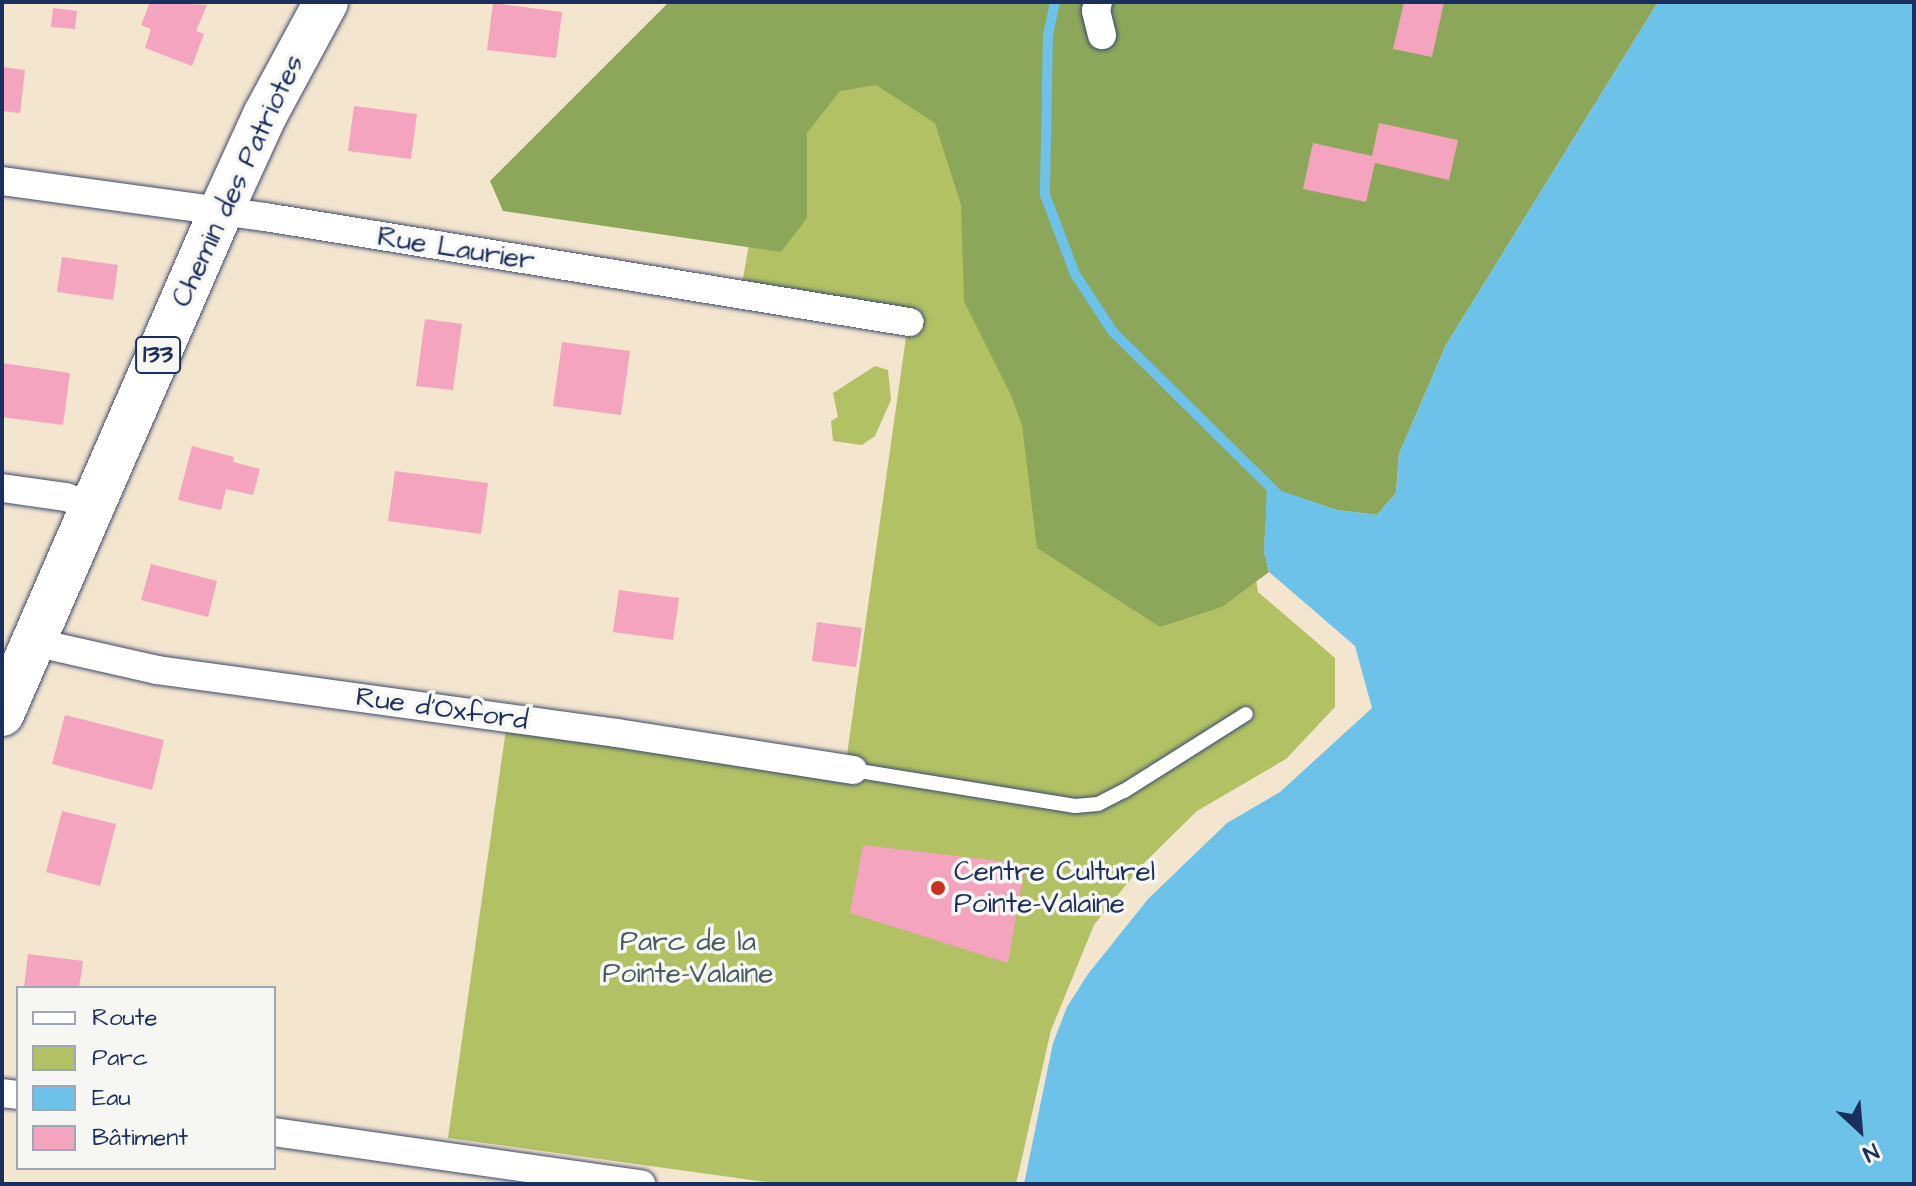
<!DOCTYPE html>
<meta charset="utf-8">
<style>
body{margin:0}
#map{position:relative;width:1916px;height:1186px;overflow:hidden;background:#f4e5cf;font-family:"Architects Daughter",sans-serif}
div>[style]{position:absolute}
.green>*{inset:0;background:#b1c164}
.forest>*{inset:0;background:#8ca75a}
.water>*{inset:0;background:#6cc2e9}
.stream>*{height:10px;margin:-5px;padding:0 5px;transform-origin:5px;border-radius:5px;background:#6cc2e9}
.building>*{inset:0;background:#f4a4be}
.roads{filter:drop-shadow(0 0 2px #3c4a6f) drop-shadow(0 0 2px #3c4a6f)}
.lane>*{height:14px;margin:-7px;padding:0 7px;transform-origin:7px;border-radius:7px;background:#fff}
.street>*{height:28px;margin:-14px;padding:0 14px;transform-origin:14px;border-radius:14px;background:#fff}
.primary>*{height:44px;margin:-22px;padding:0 22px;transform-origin:22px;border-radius:22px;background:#fff}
.dots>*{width:22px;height:22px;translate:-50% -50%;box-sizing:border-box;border:4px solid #f6f6f2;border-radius:50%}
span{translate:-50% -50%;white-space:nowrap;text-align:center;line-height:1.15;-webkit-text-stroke:7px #f6f6f2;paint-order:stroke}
.shield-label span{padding:2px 6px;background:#f6f6f2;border:2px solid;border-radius:6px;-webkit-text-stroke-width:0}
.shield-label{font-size:26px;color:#1b2f5e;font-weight:700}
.street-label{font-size:28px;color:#1b2f5e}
.poi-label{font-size:28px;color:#1b2f5e}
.left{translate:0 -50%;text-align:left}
.park-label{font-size:28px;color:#485b60}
.frame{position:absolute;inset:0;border:4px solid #1b2f5e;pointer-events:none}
.legend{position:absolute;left:16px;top:986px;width:260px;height:184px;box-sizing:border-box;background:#f6f6f2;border:2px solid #9ea6b7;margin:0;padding:10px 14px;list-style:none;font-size:24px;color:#1b2f5e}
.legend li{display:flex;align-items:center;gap:16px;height:40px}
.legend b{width:40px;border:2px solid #9ea6b7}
.north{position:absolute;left:1820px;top:1090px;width:80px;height:80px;-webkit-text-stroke:6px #f6f6f2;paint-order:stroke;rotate:154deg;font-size:22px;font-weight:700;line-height:32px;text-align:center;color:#1b2f5e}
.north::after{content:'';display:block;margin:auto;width:28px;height:36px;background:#1b2f5e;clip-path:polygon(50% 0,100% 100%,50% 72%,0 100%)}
</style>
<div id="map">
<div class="green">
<i style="clip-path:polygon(791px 34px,1027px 91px,1244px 497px,1258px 592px,1335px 658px,1335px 707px,1286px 759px,1197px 811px,1141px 866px,1094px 925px,1051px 1030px,1016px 1184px,780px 1184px,448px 1138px,508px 715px,845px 769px,908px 323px,740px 296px,776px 87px)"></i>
<i style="clip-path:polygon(875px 366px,888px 370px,891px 400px,875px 436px,862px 445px,833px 441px,831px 421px,838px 417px,833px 393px)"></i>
</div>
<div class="forest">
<i style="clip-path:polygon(669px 2px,1658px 2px,1446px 345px,1399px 454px,1396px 493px,1377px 515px,1337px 510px,1268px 487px,1264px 551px,1269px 572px,1222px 607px,1160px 627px,1037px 548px,1022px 425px,1010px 393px,964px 301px,961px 205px,935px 123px,876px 85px,840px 91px,807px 133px,807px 218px,781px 252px,503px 211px,490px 181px)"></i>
</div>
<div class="water">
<i style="clip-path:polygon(1658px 2px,1914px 2px,1914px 1184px,1024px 1184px,1053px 1043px,1067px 1007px,1088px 974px,1148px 899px,1227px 823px,1280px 792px,1372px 708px,1355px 646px,1269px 572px,1264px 551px,1267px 486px,1337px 510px,1377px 515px,1396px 493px,1399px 454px,1446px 345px)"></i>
</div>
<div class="stream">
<i style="left:1055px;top:2px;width:33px;rotate:102deg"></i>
<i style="left:1048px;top:34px;width:161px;rotate:91.1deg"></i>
<i style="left:1045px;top:195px;width:85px;rotate:69.2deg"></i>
<i style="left:1075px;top:274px;width:69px;rotate:56.8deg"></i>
<i style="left:1113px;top:332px;width:231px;rotate:44.6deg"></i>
</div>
<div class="building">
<i style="clip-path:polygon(150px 2px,207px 5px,196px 31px,204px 34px,192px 66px,145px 48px,151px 29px,141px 25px)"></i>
<i style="clip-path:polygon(1404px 2px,1444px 2px,1432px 57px,1393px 49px)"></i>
<i style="clip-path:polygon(493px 3px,562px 12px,556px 58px,487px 50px)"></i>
<i style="clip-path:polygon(53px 8px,77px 11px,75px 29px,51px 27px)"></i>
<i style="clip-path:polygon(2px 67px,25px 70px,20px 113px,2px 111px)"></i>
<i style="clip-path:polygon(354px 106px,417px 114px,411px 159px,348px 151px)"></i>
<i style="clip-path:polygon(1379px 123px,1458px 140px,1449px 180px,1375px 163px,1366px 202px,1303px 189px,1313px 143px,1372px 156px)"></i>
<i style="clip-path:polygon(62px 257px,118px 265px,113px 300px,57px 292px)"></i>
<i style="clip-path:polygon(425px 319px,462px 324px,453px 390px,416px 386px)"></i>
<i style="clip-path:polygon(562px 342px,630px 351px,621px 415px,553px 406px)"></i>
<i style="clip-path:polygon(2px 363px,70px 373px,63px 425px,2px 417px)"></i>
<i style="clip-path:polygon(192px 446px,234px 457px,233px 462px,260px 469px,253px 495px,226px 489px,221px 510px,178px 500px)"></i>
<i style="clip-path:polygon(395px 471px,488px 483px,481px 534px,388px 521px)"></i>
<i style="clip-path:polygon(151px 564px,217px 581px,208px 617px,141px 600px)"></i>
<i style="clip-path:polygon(619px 590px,679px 598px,673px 640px,613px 632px)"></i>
<i style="clip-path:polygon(817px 622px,862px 628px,856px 667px,812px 661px)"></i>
<i style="clip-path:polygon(65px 715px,164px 740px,152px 790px,52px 764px)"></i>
<i style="clip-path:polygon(62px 811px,116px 824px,100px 886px,46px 872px)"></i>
<i style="clip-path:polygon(863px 845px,1025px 864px,1008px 963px,850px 913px)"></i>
<i style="clip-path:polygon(28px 954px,83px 961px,79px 988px,24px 988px)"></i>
</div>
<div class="roads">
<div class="lane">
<i style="left:853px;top:770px;width:225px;rotate:9.2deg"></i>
<i style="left:1075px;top:806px;width:23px;rotate:-5deg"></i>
<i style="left:1098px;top:804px;width:29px;rotate:-27deg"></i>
<i style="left:1124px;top:791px;width:144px;rotate:-32.3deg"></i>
</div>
<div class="street">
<i style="left:1098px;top:2px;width:9px;rotate:103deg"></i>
<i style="left:1096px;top:11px;width:25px;rotate:76deg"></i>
<i style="left:2px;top:181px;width:265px;rotate:7.8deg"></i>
<i style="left:265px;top:217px;width:653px;rotate:9.26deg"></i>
<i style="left:2px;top:488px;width:65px;rotate:8deg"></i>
<i style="left:66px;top:497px;width:28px;rotate:21deg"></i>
<i style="left:33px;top:642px;width:127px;rotate:12.7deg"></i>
<i style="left:157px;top:670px;width:464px;rotate:7.8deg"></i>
<i style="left:617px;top:733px;width:239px;rotate:8.9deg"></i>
<i style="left:2px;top:1093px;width:16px;rotate:7deg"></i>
<i style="left:274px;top:1132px;width:371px;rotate:8.1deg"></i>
</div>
<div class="primary">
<i style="left:2px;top:714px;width:549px;rotate:-66.47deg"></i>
<i style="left:221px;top:211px;width:106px;rotate:-65.4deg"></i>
<i style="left:265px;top:115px;width:128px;rotate:-61.6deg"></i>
</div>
</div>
<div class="dots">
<i style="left:938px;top:888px;background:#c8321e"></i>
</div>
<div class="shield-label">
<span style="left:158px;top:355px">133</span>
</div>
<div class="street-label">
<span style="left:238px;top:181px;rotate:-65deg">Chemin des Patriotes</span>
<span style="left:456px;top:249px;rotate:9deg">Rue Laurier</span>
<span style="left:442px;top:709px;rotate:8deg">Rue d'Oxford</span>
</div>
<div class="poi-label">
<span class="left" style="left:954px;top:888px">Centre Culturel<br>Pointe-Valaine</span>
</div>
<div class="park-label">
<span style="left:688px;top:958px">Parc de la<br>Pointe-Valaine</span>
</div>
<div class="frame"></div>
<ul class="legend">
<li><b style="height:10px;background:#fff"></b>Route</li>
<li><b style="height:22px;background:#b1c164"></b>Parc</li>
<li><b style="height:22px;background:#6cc2e9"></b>Eau</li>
<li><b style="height:22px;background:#f4a4be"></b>Bâtiment</li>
</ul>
<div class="north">N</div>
</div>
